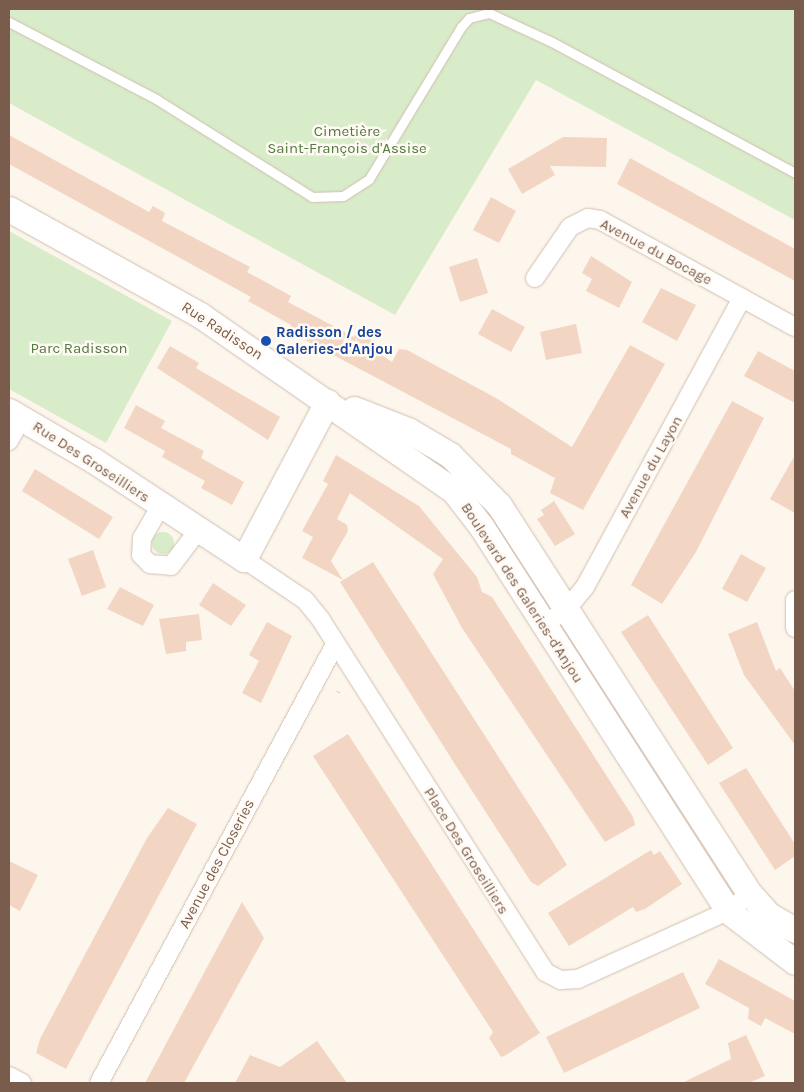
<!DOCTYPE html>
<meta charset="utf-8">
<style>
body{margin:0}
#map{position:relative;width:804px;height:1092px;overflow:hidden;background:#fdf6ec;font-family:Karla,sans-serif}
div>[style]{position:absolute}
.green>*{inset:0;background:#d8ecc9}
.round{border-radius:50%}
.building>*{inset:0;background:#f3d5c3}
.path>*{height:3px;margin-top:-1.5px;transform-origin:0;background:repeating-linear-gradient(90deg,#d9b8a5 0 1px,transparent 0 5px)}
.roads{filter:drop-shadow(0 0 1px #d1beb0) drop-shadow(0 0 1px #d1beb0)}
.lane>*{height:9px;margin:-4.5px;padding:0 4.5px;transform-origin:4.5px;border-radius:4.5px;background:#fff}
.street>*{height:18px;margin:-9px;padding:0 9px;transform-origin:9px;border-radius:9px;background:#fff}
.secondary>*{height:25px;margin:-12.5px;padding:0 12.5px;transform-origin:12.5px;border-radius:12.5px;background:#fff}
.dots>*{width:14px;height:14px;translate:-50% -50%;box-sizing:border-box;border:2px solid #fffaf3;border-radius:50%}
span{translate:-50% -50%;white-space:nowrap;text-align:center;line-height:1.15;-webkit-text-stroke:5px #fffaf3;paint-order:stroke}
.park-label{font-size:15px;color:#537a41}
.street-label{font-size:15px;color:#7a5c4d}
.transit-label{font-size:15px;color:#164399;font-weight:700}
.left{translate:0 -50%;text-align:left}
.frame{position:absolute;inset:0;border:10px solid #7a5c4d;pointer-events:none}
</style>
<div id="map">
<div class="green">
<i style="clip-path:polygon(9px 9px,795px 9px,795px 220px,536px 80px,395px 315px,9px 103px)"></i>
<i style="clip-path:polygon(9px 231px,172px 321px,106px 443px,9px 389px)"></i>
<i class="round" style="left:152px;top:532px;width:22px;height:22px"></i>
</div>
<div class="building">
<i style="clip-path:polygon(9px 135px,149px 212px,153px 206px,165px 213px,162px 221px,250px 267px,247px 272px,291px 296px,288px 302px,354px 337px,358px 331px,372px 339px,368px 346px,392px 362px,399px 349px,407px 350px,496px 398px,572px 447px,630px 345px,665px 364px,583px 510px,550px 493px,555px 478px,511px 454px,511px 449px,288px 331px,291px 325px,248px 301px,251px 297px,9px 164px)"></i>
<i style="clip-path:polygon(563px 137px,607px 138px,606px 167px,550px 166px,555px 175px,522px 194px,508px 169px)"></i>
<i style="clip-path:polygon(630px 158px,795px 249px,795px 281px,617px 184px)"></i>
<i style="clip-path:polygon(491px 197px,516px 211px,499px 243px,473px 230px)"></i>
<i style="clip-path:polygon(591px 256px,632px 282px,619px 308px,586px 291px,592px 279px,582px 273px)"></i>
<i style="clip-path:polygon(477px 258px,488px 293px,460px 302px,449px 267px)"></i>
<i style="clip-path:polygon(661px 288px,696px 305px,677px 341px,642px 322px)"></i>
<i style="clip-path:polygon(492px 309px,525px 327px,511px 352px,478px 334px)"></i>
<i style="clip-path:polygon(576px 324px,582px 353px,546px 360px,540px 332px)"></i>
<i style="clip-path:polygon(170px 346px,199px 363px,196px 368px,280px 417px,268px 440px,157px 368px)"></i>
<i style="clip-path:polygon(758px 351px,795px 371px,795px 403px,744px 376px)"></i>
<i style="clip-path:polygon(732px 401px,764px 418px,696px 552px,662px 604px,631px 585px)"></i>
<i style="clip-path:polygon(136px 405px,165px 421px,161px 428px,204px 451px,201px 458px,244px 482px,232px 505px,201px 488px,205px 481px,162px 457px,165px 451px,124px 428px)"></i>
<i style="clip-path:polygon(336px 455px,419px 506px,436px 527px,477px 577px,482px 592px,492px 597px,633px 817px,635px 825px,605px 842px,462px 628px,433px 574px,443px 559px,350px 493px,337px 519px,347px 525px,348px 531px,331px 561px,343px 580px,373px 562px,543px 826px,567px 865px,538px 886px,531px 882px,456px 766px,340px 582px,343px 580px,302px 558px,313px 537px,302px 531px,328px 484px,323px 481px)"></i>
<i style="clip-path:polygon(795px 455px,795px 513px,770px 499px)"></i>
<i style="clip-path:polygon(35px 469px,113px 517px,99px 539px,22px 491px)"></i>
<i style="clip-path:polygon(554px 501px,575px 534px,555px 546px,537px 519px,544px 515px,541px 510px)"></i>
<i style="clip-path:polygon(93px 550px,106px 587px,82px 596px,68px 559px)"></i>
<i style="clip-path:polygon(741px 554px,766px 568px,747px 602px,722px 589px)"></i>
<i style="clip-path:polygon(213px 583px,246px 605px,231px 626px,199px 605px)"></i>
<i style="clip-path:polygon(120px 587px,154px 605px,143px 626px,107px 609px)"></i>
<i style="clip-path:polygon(199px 614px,202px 640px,186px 642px,186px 651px,166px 654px,159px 619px)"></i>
<i style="clip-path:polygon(648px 615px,733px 748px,708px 765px,621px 632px)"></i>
<i style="clip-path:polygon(267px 622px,292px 636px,261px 703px,242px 693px,259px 661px,249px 655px)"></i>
<i style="clip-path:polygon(757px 622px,776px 671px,780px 668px,795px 691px,795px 745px,744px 675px,728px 634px)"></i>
<i style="clip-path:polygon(348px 734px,540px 1033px,506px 1055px,501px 1057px,489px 1038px,493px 1032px,313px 756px)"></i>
<i style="clip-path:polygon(746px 768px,795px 844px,795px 856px,775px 870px,719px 783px)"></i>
<i style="clip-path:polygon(168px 808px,197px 824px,66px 1069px,36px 1053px,40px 1039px,147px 838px)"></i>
<i style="clip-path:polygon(651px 850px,654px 855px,660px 851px,682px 884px,645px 909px,636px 912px,633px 907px,569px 946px,548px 913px)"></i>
<i style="clip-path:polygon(9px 861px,38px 875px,20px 911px,9px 905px)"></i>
<i style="clip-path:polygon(242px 902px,264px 938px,184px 1083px,145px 1083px)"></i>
<i style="clip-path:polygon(719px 959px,795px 1001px,795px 1034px,765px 1018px,761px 1026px,748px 1019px,749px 1008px,705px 984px)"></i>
<i style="clip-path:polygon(683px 972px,700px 1008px,564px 1073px,546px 1037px)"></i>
<i style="clip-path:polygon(746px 1035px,765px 1076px,748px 1083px,682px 1083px,731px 1059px,728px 1043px)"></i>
<i style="clip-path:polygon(317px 1041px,347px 1083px,235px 1083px,250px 1055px,280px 1067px)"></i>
</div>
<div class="path">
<i style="left:338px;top:692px;width:2px;rotate:-63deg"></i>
</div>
<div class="roads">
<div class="lane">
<i style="left:9px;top:22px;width:166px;rotate:27.6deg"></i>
<i style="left:156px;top:99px;width:184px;rotate:32.1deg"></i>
<i style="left:312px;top:197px;width:31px;rotate:-2deg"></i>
<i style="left:343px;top:196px;width:31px;rotate:-33deg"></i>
<i style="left:369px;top:179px;width:178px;rotate:-58.8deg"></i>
<i style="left:461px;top:27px;width:12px;rotate:-48deg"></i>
<i style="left:469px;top:18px;width:21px;rotate:-14deg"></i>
<i style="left:489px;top:13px;width:69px;rotate:24.7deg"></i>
<i style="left:552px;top:42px;width:276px;rotate:28.3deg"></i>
</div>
<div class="street">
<i style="left:535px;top:278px;width:62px;rotate:-55.5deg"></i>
<i style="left:570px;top:227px;width:20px;rotate:-27deg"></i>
<i style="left:588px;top:218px;width:12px;rotate:9deg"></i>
<i style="left:600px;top:220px;width:222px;rotate:28.8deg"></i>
<i style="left:9px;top:441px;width:26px;rotate:-61deg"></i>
<i style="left:160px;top:507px;width:36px;rotate:120deg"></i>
<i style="left:142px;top:538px;width:17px;rotate:93deg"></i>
<i style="left:141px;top:555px;width:13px;rotate:45deg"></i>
<i style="left:150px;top:564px;width:21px;rotate:5deg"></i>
<i style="left:171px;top:566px;width:43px;rotate:-52.6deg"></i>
<i style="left:244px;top:559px;width:73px;rotate:33.9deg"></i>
<i style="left:305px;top:600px;width:26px;rotate:51deg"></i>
<i style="left:321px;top:620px;width:417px;rotate:57.5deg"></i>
<i style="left:545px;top:972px;width:18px;rotate:27deg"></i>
<i style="left:561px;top:980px;width:17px;rotate:-3deg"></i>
<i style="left:578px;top:979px;width:165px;rotate:-24.4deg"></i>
<i style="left:728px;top:911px;width:28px;rotate:-38deg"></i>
<i style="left:795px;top:600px;width:28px;rotate:90deg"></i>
<i style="left:544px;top:625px;width:28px;rotate:-35deg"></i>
<i style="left:567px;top:609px;width:28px;rotate:-51deg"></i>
<i style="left:585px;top:587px;width:329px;rotate:-61.5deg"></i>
<i style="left:9px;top:1076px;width:15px;rotate:28deg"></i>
<i style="left:99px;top:1083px;width:498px;rotate:-61.7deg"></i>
</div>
<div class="secondary">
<i style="left:9px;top:209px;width:218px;rotate:29deg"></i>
<i style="left:200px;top:315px;width:309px;rotate:34.7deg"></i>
<i style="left:454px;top:491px;width:44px;rotate:52.4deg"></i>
<i style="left:481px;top:526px;width:457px;rotate:57.3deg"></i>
<i style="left:728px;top:911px;width:84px;rotate:37.3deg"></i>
<i style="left:354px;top:409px;width:58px;rotate:21.3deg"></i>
<i style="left:408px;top:430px;width:49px;rotate:30.8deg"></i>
<i style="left:450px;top:455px;width:70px;rotate:45.6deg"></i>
<i style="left:499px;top:505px;width:463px;rotate:57.2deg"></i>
<i style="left:750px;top:894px;width:28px;rotate:48deg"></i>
<i style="left:769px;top:915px;width:30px;rotate:30deg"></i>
<i style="left:9px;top:411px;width:97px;rotate:30.3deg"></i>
<i style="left:93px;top:460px;width:181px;rotate:33.3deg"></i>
<i style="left:244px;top:559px;width:178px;rotate:-62.1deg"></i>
</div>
</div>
<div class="dots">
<i style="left:266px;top:341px;background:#1a4fb4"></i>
</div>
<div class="park-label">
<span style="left:347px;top:140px">Cimetière<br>Saint-François d'Assise</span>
<span style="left:79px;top:349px">Parc Radisson</span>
</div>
<div class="street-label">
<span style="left:656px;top:252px;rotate:28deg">Avenue du Bocage</span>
<span style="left:222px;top:331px;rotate:33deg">Rue Radisson</span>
<span style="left:91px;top:462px;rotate:33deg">Rue Des Groseilliers</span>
<span style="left:651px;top:467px;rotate:-61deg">Avenue du Layon</span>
<span style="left:522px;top:593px;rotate:57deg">Boulevard des Galeries-d'Anjou</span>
<span style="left:466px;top:851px;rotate:58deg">Place Des Groseilliers</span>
<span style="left:217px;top:864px;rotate:-62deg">Avenue des Closeries</span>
</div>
<div class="transit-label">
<span class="left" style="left:276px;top:341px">Radisson / des<br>Galeries-d'Anjou</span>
</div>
<div class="frame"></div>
</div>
